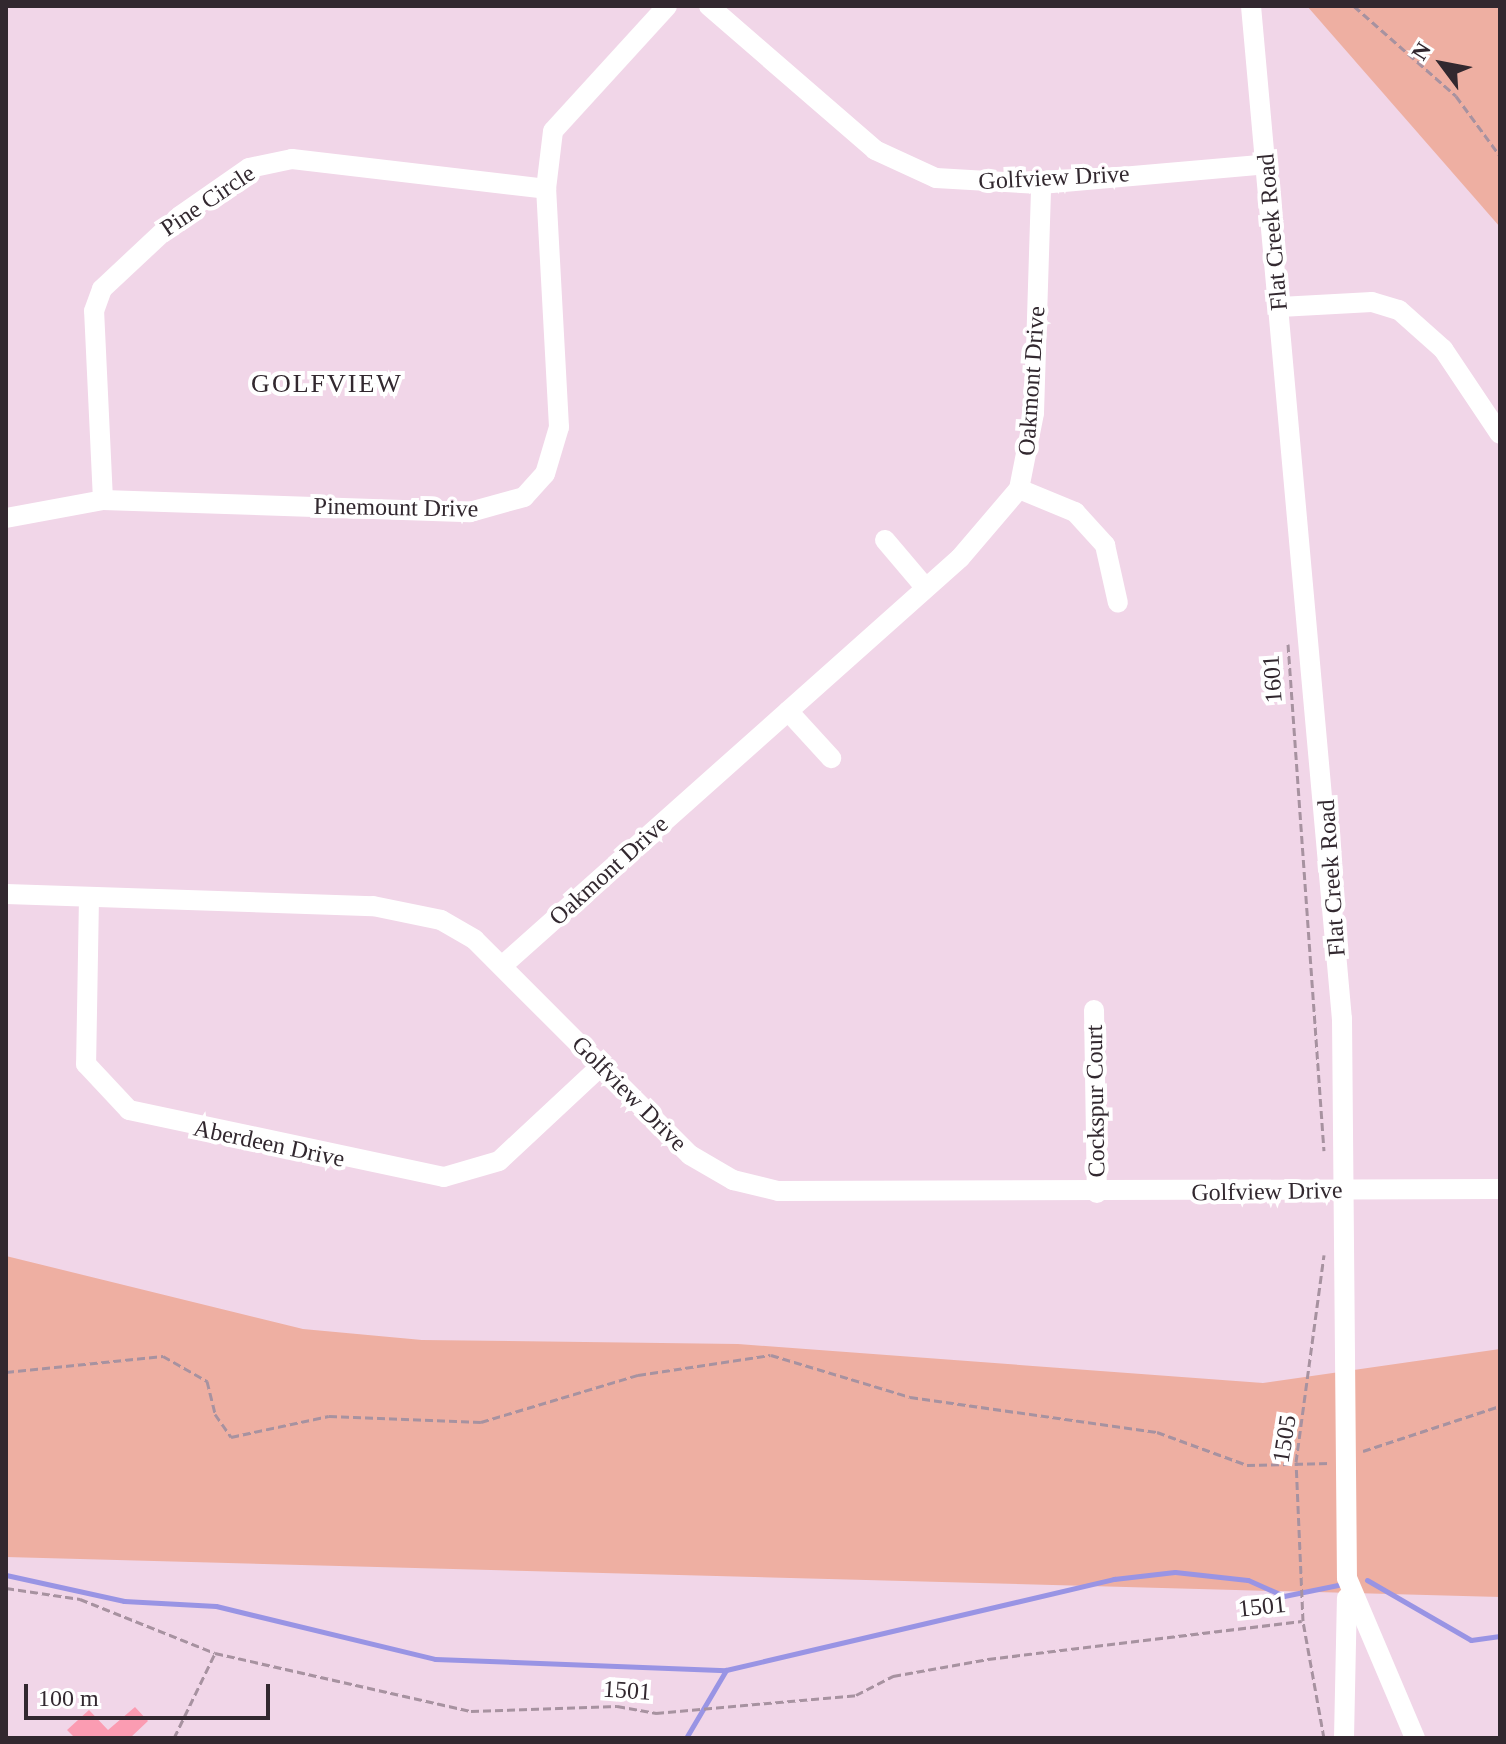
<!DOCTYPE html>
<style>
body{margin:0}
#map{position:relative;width:1506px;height:1744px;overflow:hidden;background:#f1d6e8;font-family:Georgia,serif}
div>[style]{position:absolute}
.green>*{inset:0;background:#eeafa2}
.stream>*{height:5px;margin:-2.5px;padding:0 2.5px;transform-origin:2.5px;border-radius:2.5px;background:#9994e4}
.building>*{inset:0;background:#fb9cb2}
.path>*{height:3px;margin-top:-1.5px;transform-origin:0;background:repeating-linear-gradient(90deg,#a792a0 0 8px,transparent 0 12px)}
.minor>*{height:20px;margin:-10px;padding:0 10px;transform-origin:10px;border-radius:10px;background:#fff}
span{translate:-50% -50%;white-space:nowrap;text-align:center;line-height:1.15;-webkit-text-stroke:8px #fff;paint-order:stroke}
.street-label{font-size:24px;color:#32282f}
.neighbourhood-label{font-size:26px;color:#32282f;letter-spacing:2px}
.frame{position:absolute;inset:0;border:8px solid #32282f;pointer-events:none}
.north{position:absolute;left:1402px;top:24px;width:80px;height:80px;-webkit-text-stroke:6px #fff;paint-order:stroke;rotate:302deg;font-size:22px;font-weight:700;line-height:32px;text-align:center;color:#32282f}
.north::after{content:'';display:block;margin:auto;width:28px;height:36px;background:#32282f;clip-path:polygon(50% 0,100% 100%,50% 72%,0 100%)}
.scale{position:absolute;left:24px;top:1684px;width:246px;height:36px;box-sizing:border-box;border:4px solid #32282f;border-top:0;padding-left:10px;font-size:24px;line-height:28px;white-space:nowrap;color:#32282f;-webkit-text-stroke:6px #fff;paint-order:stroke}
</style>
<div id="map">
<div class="green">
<i style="clip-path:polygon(1307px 6px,1500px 6px,1500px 227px)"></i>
<i style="clip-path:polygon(6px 1256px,303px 1329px,422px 1340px,738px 1344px,1263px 1383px,1500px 1349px,1500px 1597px,6px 1557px)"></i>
</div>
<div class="stream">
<i style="left:6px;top:1575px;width:121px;rotate:12.4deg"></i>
<i style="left:124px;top:1601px;width:92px;rotate:3.1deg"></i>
<i style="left:216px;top:1606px;width:225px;rotate:13.6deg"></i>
<i style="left:435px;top:1659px;width:291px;rotate:2.2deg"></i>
<i style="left:726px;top:1670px;width:399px;rotate:-13.2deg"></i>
<i style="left:1114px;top:1579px;width:61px;rotate:-6.5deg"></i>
<i style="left:1175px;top:1572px;width:73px;rotate:6.3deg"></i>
<i style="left:1248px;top:1580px;width:39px;rotate:24deg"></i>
<i style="left:1284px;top:1596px;width:55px;rotate:-11.5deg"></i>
<i style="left:1367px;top:1580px;width:120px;rotate:30deg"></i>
<i style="left:1471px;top:1640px;width:29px;rotate:-8deg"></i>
<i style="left:686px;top:1738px;width:79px;rotate:-59.5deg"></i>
</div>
<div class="building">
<i style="clip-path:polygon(135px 1707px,148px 1721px,130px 1738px,75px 1738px,67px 1730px,89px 1710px,108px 1730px)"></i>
</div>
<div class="path">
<i style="left:1354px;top:6px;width:136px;rotate:41.4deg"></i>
<i style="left:1456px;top:96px;width:74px;rotate:53.7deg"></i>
<i style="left:1288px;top:644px;width:508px;rotate:85.94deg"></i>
<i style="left:6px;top:1372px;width:158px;rotate:-5.8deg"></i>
<i style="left:163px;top:1356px;width:51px;rotate:29.6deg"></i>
<i style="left:207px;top:1381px;width:34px;rotate:76deg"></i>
<i style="left:215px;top:1414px;width:28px;rotate:55deg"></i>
<i style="left:231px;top:1437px;width:100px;rotate:-12.1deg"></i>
<i style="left:329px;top:1416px;width:152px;rotate:2.3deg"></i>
<i style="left:481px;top:1422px;width:164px;rotate:-16.7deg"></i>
<i style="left:638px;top:1375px;width:134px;rotate:-8.6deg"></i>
<i style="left:771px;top:1355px;width:145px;rotate:16.8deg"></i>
<i style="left:910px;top:1397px;width:249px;rotate:8.1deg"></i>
<i style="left:1157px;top:1432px;width:96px;rotate:20.1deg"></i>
<i style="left:1247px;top:1465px;width:83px;rotate:-1.4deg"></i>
<i style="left:1363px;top:1451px;width:144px;rotate:-18.2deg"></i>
<i style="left:6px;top:1588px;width:75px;rotate:8.5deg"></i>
<i style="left:80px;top:1599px;width:145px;rotate:21.8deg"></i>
<i style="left:215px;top:1653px;width:262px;rotate:12.8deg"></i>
<i style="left:471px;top:1711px;width:146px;rotate:-2deg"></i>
<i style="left:617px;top:1706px;width:40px;rotate:10deg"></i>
<i style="left:656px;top:1713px;width:201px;rotate:-5.1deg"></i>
<i style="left:856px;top:1695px;width:42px;rotate:-27.2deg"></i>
<i style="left:893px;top:1676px;width:97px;rotate:-10.1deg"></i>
<i style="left:988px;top:1659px;width:316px;rotate:-6.9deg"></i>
<i style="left:174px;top:1738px;width:94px;rotate:-64.2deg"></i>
<i style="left:1324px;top:1738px;width:119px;rotate:-100.2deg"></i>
<i style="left:1303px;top:1621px;width:159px;rotate:-92.5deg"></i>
<i style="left:1296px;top:1462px;width:209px;rotate:-82.3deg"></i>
</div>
<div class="minor">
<i style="left:709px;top:6px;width:220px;rotate:40.9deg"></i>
<i style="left:875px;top:150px;width:67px;rotate:24.7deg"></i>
<i style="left:936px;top:178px;width:105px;rotate:3.3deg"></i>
<i style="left:1041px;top:184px;width:228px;rotate:-5deg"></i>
<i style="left:1251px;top:6px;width:1017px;rotate:84.87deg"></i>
<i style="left:1342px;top:1019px;width:559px;rotate:89.49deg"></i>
<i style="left:1347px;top:1578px;width:174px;rotate:67deg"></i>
<i style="left:1280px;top:307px;width:92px;rotate:-3.1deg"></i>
<i style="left:1372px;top:302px;width:28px;rotate:17deg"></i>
<i style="left:1399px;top:310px;width:59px;rotate:41.6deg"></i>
<i style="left:1443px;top:349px;width:102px;rotate:56.2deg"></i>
<i style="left:1019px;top:489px;width:61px;rotate:22.3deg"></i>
<i style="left:1075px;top:512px;width:45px;rotate:47.7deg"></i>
<i style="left:1105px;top:545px;width:59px;rotate:77.4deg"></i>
<i style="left:103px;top:500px;width:189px;rotate:-92.7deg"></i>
<i style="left:94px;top:311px;width:23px;rotate:-70deg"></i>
<i style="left:102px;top:289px;width:107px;rotate:-43.1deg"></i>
<i style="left:180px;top:216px;width:84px;rotate:-34.8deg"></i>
<i style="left:249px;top:168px;width:44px;rotate:-11.8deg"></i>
<i style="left:292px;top:159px;width:256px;rotate:6.7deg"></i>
<i style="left:6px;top:518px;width:99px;rotate:-10.5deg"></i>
<i style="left:103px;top:500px;width:367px;rotate:1.9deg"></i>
<i style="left:470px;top:512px;width:56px;rotate:-15.5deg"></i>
<i style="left:524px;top:497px;width:31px;rotate:-48deg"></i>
<i style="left:545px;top:474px;width:49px;rotate:-73.4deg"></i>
<i style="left:559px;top:427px;width:238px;rotate:-93.1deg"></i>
<i style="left:546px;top:189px;width:58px;rotate:-83.1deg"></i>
<i style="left:553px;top:131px;width:169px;rotate:-47.6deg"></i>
<i style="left:885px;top:540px;width:60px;rotate:49.7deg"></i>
<i style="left:788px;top:711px;width:64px;rotate:47.5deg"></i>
<i style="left:6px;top:894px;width:367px;rotate:1.9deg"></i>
<i style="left:373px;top:906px;width:69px;rotate:11.6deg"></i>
<i style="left:441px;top:920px;width:39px;rotate:30deg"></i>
<i style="left:475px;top:940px;width:304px;rotate:45deg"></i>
<i style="left:690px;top:1155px;width:50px;rotate:30.2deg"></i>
<i style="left:733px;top:1180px;width:46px;rotate:13.7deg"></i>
<i style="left:778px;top:1191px;width:722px;rotate:-0.16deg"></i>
<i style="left:89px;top:897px;width:167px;rotate:91deg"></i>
<i style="left:86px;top:1064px;width:63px;rotate:46.9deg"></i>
<i style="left:129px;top:1110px;width:322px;rotate:12deg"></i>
<i style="left:444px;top:1177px;width:57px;rotate:-16.2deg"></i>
<i style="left:499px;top:1161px;width:139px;rotate:-43deg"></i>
<i style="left:502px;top:966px;width:613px;rotate:-41.7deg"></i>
<i style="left:960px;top:558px;width:91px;rotate:-49.5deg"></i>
<i style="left:1019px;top:489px;width:77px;rotate:-78.8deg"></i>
<i style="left:1034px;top:413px;width:229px;rotate:-88.2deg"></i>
<i style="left:1094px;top:1010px;width:183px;rotate:89.1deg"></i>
<i style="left:1344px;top:1738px;width:140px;rotate:-88.8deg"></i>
</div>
<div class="street-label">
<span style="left:1054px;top:178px;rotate:-3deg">Golfview Drive</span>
<span style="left:208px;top:201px;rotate:-34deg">Pine Circle</span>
<span style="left:1273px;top:232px;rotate:-95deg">Flat Creek Road</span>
<span style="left:1032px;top:381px;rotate:-86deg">Oakmont Drive</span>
<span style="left:396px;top:508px;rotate:1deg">Pinemount Drive</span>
<span style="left:1273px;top:679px;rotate:-94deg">1601</span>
<span style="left:609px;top:871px;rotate:-42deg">Oakmont Drive</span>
<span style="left:1332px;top:878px;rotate:-94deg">Flat Creek Road</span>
<span style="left:629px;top:1094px;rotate:45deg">Golfview Drive</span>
<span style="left:1096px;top:1101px;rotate:-91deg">Cockspur Court</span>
<span style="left:269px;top:1144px;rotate:12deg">Aberdeen Drive</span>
<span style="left:1267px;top:1192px;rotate:-1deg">Golfview Drive</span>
<span style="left:1285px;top:1439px;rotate:-81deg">1505</span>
<span style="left:1262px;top:1607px;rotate:-6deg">1501</span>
<span style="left:627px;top:1691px;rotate:4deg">1501</span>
</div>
<div class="neighbourhood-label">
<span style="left:327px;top:384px">GOLFVIEW</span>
</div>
<div class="frame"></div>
<div class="north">N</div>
<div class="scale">100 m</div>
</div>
